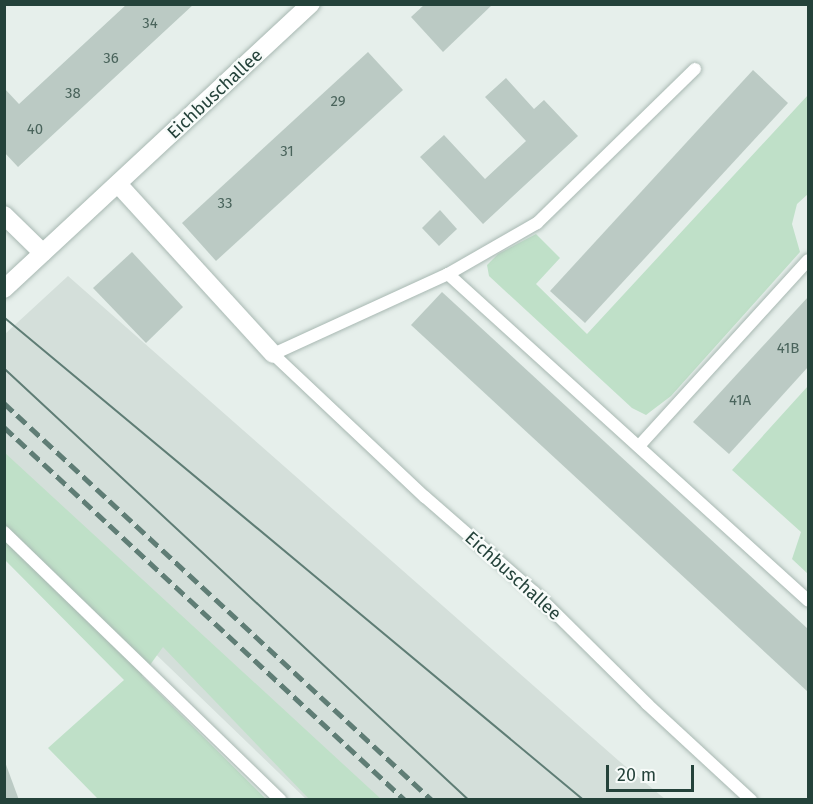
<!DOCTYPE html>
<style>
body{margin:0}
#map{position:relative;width:813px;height:804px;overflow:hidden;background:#e6efeb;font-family:"Fira Sans",sans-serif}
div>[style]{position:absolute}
.built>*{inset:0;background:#d4dfda}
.green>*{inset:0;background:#bfe0c8}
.building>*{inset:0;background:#bbcac4}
.roads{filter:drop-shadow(0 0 2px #a8b8b2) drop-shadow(0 0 2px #a8b8b2)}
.service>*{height:12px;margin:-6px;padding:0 6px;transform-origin:6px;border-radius:6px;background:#fff}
.minor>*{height:18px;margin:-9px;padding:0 9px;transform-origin:9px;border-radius:9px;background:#fff}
.tram>*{height:1.5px;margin:-0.75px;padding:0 0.75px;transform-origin:0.75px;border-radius:0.75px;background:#5f7d75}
.rail>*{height:4.5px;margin-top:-2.25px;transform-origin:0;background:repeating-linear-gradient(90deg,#5f7d75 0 12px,transparent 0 18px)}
span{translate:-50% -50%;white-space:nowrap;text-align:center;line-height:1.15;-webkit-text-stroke:4.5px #f7fbf9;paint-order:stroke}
.number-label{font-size:15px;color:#4a645c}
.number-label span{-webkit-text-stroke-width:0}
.street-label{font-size:18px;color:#24423a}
.frame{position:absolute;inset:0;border:6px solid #24423a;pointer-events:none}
.scale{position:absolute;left:606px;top:765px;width:88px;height:27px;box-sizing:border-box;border:3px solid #24423a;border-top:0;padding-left:8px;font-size:18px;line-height:21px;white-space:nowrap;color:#24423a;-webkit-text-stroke:4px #f7fbf9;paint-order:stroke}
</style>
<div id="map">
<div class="built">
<i style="clip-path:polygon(68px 276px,619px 761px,665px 799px,306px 799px,5px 509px,5px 334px)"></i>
</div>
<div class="green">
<i style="clip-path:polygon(808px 95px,808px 194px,797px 204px,792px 224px,800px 252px,671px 396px,646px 415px,632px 408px,489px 276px,487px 265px,498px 254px,536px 234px,560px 258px,536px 284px,587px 334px)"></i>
<i style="clip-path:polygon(808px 386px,808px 574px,792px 559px,801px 532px,732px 470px)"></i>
<i style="clip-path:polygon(4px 452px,381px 799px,309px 799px,163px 647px,142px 676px,266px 799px,98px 799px,48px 748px,124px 680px,5px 560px)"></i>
</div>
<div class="building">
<i style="clip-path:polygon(127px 4px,194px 4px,18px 167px,4px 152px,4px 88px,19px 104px)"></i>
<i style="clip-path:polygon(425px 4px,493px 4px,443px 52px,411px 17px)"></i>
<i style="clip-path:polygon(368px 52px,403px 90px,216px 261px,182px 223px)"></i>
<i style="clip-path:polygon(753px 70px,788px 103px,585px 323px,550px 291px)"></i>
<i style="clip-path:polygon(506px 78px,534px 109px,544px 100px,578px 136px,483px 224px,420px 157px,444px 135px,485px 179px,526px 141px,485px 97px)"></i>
<i style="clip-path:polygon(440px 210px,457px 229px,439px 246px,422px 228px)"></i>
<i style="clip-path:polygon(132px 252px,183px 307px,146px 343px,93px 288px)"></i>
<i style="clip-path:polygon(442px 292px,808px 629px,808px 692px,411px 325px)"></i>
<i style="clip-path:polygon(808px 297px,808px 367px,729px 454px,693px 422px)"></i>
<i style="clip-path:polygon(4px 762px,5px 762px,19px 800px,4px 800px)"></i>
</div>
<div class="roads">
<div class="service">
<i style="left:695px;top:69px;width:221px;rotate:135.7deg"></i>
<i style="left:537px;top:223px;width:103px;rotate:150.2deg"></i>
<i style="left:448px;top:274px;width:192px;rotate:155.4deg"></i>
<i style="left:273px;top:354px;width:209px;rotate:43.3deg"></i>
<i style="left:425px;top:497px;width:145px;rotate:41.1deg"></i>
<i style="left:534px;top:592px;width:159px;rotate:44.7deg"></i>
<i style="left:647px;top:704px;width:142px;rotate:42.7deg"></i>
<i style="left:448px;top:274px;width:486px;rotate:42.2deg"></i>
<i style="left:639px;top:446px;width:251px;rotate:-47.7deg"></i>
<i style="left:4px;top:532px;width:385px;rotate:44.1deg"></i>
</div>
<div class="minor">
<i style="left:118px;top:184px;width:230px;rotate:47.6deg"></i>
<i style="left:4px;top:215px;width:54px;rotate:44.3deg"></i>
<i style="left:4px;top:289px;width:419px;rotate:-42.9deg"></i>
</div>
</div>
<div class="tram">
<i style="left:4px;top:317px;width:755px;rotate:39.79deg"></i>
<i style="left:4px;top:368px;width:635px;rotate:42.89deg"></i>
</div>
<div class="rail">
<i style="left:4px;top:403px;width:584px;rotate:42.85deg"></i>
<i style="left:4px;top:427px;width:548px;rotate:42.93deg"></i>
</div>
<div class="number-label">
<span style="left:150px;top:24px">34</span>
<span style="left:111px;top:59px">36</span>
<span style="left:73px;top:94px">38</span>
<span style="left:338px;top:102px">29</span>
<span style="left:35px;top:130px">40</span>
<span style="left:287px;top:152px">31</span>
<span style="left:225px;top:204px">33</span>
<span style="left:788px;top:349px">41B</span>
<span style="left:740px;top:401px">41A</span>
</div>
<div class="street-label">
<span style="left:215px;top:94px;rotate:-43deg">Eichbuschallee</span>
<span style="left:513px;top:576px;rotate:42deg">Eichbuschallee</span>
</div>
<div class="frame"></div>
<div class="scale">20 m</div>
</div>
